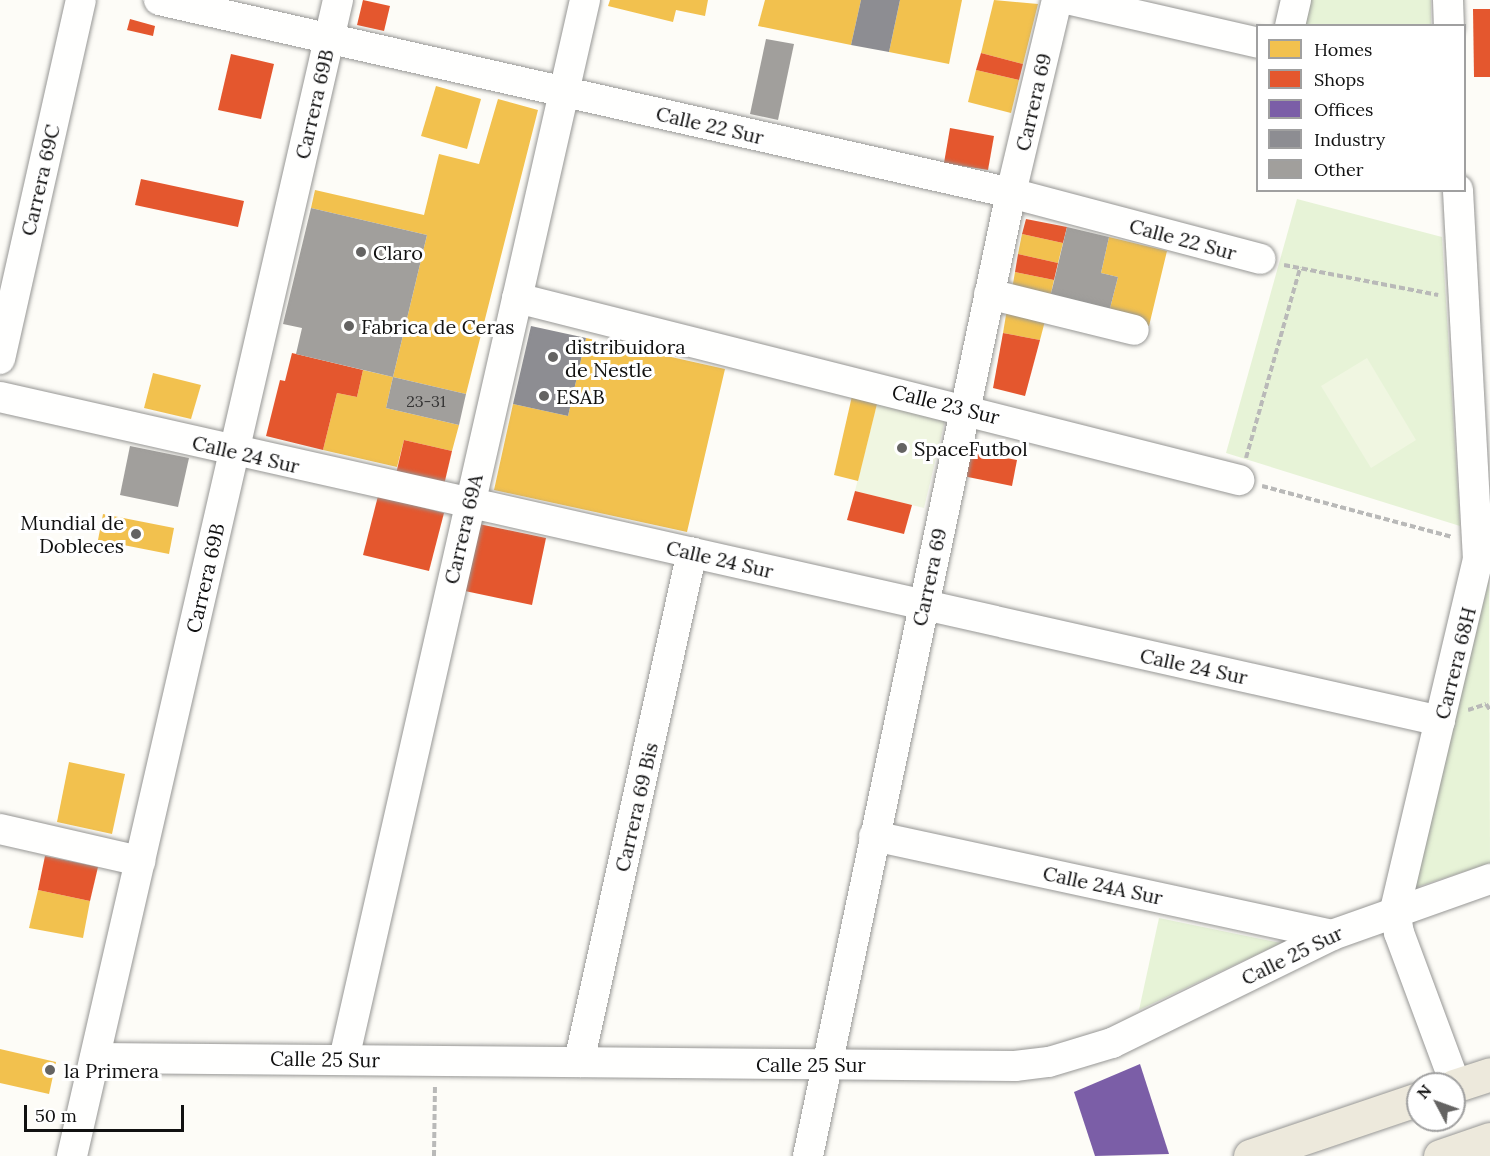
<!DOCTYPE html>
<style>
body{margin:0}
#map{position:relative;width:1490px;height:1156px;overflow:hidden;background:#fdfcf7;font-family:Lora,serif}
div>[style]{position:absolute}
.green>*{inset:0;background:#e7f3d7}
.pitch>*{inset:0;background:#f0f6e1}
.homes>*{inset:0;background:#f2c14e}
.shops>*{inset:0;background:#e4572e}
.offices>*{inset:0;background:#7b5ea7}
.industry>*{inset:0;background:#8d8d92}
.building>*{inset:0;background:#a19f9c}
.path>*{height:4px;margin-top:-2px;transform-origin:0;background:repeating-linear-gradient(90deg,#b9b9b8 0 6px,transparent 0 9px)}
.roads{filter:drop-shadow(0 0 2px #979795) drop-shadow(0 0 2px #979795)}
.minor>*{height:30px;margin:-15px;padding:0 15px;transform-origin:15px;border-radius:15px;background:#fffffe}
.major>*{height:33px;margin:-16.5px;padding:0 16.5px;transform-origin:16.5px;border-radius:16.5px;background:#ede9dc}
.dots>*{width:16px;height:16px;translate:-50% -50%;box-sizing:border-box;border:3px solid #fff;border-radius:50%}
span{translate:-50% -50%;white-space:nowrap;text-align:center;line-height:1.15;-webkit-text-stroke:6px #fff;paint-order:stroke}
.number-label{font-size:16px;color:#353434}
.number-label span{-webkit-text-stroke-width:0}
.street-label{font-size:20px;color:#111}
.poi-label{font-size:20px;color:#111}
.left{translate:0 -50%;text-align:left}
.right{translate:-100% -50%;text-align:right}
.legend{position:absolute;left:1256px;top:24px;width:210px;height:168px;box-sizing:border-box;background:#fff;border:2px solid #a0a0a0;margin:0;padding:8px 10px;list-style:none;font-size:18px;color:#111}
.legend li{display:flex;align-items:center;gap:12px;height:30px}
.legend b{width:30px;border:2px solid #a0a0a0}
.north{position:absolute;left:1406px;top:1072px;width:60px;height:60px;box-sizing:border-box;background:#fff;border:2px solid #a0a0a0;border-radius:50%;rotate:311deg;font-size:16px;font-weight:700;line-height:24px;text-align:center;color:#111}
.north::after{content:'';display:block;margin:auto;width:21px;height:27px;background:#646362;clip-path:polygon(50% 0,100% 100%,50% 72%,0 100%)}
.scale{position:absolute;left:24px;top:1105px;width:160px;height:27px;box-sizing:border-box;border:3px solid #111;border-top:0;padding-left:8px;font-size:18px;line-height:21px;white-space:nowrap;color:#111;-webkit-text-stroke:4px #fff;paint-order:stroke}
</style>
<div id="map">
<div class="green">
<i style="clip-path:polygon(1309px 0,1431px 0,1431px 25px,1306px 26px,1303px 25px)"></i>
<i style="clip-path:polygon(1297px 199px,1442px 237px,1460px 526px,1226px 453px)"></i>
<i style="clip-path:polygon(1489px 580px,1490px 863px,1414px 888px)"></i>
<i style="clip-path:polygon(1159px 918px,1281px 943px,1139px 1010px)"></i>
</div>
<div class="pitch">
<i style="clip-path:polygon(1367px 358px,1416px 440px,1371px 468px,1321px 386px)"></i>
<i style="clip-path:polygon(878px 400px,946px 416px,924px 508px,855px 491px)"></i>
</div>
<div class="homes">
<i style="clip-path:polygon(610px 0,708px 0,705px 16px,676px 10px,673px 22px,608px 6px)"></i>
<i style="clip-path:polygon(765px 0,861px 0,851px 45px,758px 26px)"></i>
<i style="clip-path:polygon(900px 0,962px 0,949px 64px,889px 52px)"></i>
<i style="clip-path:polygon(994px 0,1038px 4px,1023px 64px,981px 53px)"></i>
<i style="clip-path:polygon(976px 70px,1019px 80px,1011px 113px,968px 102px)"></i>
<i style="clip-path:polygon(436px 86px,481px 99px,467px 149px,421px 136px)"></i>
<i style="clip-path:polygon(498px 99px,538px 110px,466px 394px,393px 377px,427px 235px,311px 208px,315px 190px,424px 215px,439px 154px,479px 164px)"></i>
<i style="clip-path:polygon(1022px 234px,1063px 243px,1058px 263px,1018px 254px)"></i>
<i style="clip-path:polygon(1109px 237px,1167px 251px,1149px 326px,1108px 316px,1118px 277px,1101px 273px)"></i>
<i style="clip-path:polygon(1015px 272px,1054px 280px,1049px 302px,1011px 295px)"></i>
<i style="clip-path:polygon(1007px 309px,1046px 317px,1040px 340px,1003px 333px)"></i>
<i style="clip-path:polygon(586px 338px,725px 369px,687px 532px,494px 490px,513px 404px,568px 416px)"></i>
<i style="clip-path:polygon(363px 370px,393px 377px,386px 408px,459px 425px,452px 451px,404px 440px,397px 467px,323px 450px,337px 393px,357px 397px)"></i>
<i style="clip-path:polygon(153px 373px,201px 385px,191px 419px,144px 408px)"></i>
<i style="clip-path:polygon(852px 396px,878px 400px,858px 481px,834px 475px)"></i>
<i style="clip-path:polygon(103px 514px,174px 528px,169px 554px,98px 540px)"></i>
<i style="clip-path:polygon(69px 762px,125px 774px,112px 834px,57px 822px)"></i>
<i style="clip-path:polygon(38px 890px,90px 901px,83px 938px,29px 928px)"></i>
<i style="clip-path:polygon(0 1049px,56px 1062px,49px 1094px,0 1083px)"></i>
</div>
<div class="shops">
<i style="clip-path:polygon(363px 0,390px 6px,384px 31px,357px 25px)"></i>
<i style="clip-path:polygon(1473px 9px,1490px 9px,1490px 77px,1474px 77px)"></i>
<i style="clip-path:polygon(130px 19px,155px 26px,153px 36px,127px 30px)"></i>
<i style="clip-path:polygon(981px 53px,1023px 64px,1019px 80px,976px 70px)"></i>
<i style="clip-path:polygon(231px 54px,274px 64px,261px 119px,218px 110px)"></i>
<i style="clip-path:polygon(950px 128px,994px 136px,988px 170px,944px 163px)"></i>
<i style="clip-path:polygon(141px 179px,244px 201px,238px 227px,135px 205px)"></i>
<i style="clip-path:polygon(1026px 219px,1067px 227px,1063px 243px,1022px 234px)"></i>
<i style="clip-path:polygon(1018px 254px,1058px 263px,1054px 280px,1015px 272px)"></i>
<i style="clip-path:polygon(1003px 333px,1040px 340px,1025px 396px,993px 388px)"></i>
<i style="clip-path:polygon(292px 353px,363px 370px,357px 397px,337px 393px,323px 450px,266px 436px,280px 380px,285px 381px)"></i>
<i style="clip-path:polygon(404px 440px,452px 451px,444px 485px,396px 474px)"></i>
<i style="clip-path:polygon(968px 451px,1017px 460px,1012px 486px,963px 476px)"></i>
<i style="clip-path:polygon(855px 491px,912px 505px,904px 534px,847px 520px)"></i>
<i style="clip-path:polygon(378px 496px,444px 513px,429px 571px,363px 555px)"></i>
<i style="clip-path:polygon(479px 524px,546px 538px,532px 605px,465px 591px)"></i>
<i style="clip-path:polygon(45px 856px,98px 867px,90px 901px,38px 890px)"></i>
</div>
<div class="offices">
<i style="clip-path:polygon(1140px 1064px,1169px 1154px,1095px 1156px,1074px 1092px)"></i>
</div>
<div class="industry">
<i style="clip-path:polygon(861px 0,900px 0,889px 52px,851px 45px)"></i>
<i style="clip-path:polygon(531px 326px,586px 338px,568px 416px,513px 404px)"></i>
</div>
<div class="building">
<i style="clip-path:polygon(766px 39px,794px 44px,778px 120px,750px 114px)"></i>
<i style="clip-path:polygon(311px 208px,427px 235px,393px 377px,466px 394px,459px 425px,386px 408px,393px 377px,296px 354px,302px 328px,283px 324px)"></i>
<i style="clip-path:polygon(1067px 227px,1109px 237px,1101px 273px,1118px 277px,1108px 316px,1049px 302px)"></i>
<i style="clip-path:polygon(130px 446px,189px 458px,178px 507px,120px 495px)"></i>
</div>
<div class="path">
<i style="left:1284px;top:265px;width:157px;rotate:11deg"></i>
<i style="left:1246px;top:458px;width:198px;rotate:-74.1deg"></i>
<i style="left:1262px;top:486px;width:197px;rotate:15deg"></i>
<i style="left:1468px;top:710px;width:19px;rotate:-18deg"></i>
<i style="left:1486px;top:704px;width:7px;rotate:56deg"></i>
<i style="left:434px;top:1156px;width:71px;rotate:-89.2deg"></i>
</div>
<div class="roads">
<div class="minor">
<i style="left:159px;top:0;width:874px;rotate:12.76deg"></i>
<i style="left:1011px;top:193px;width:258px;rotate:14.8deg"></i>
<i style="left:1071px;top:0;width:192px;rotate:12.9deg"></i>
<i style="left:1448px;top:0;width:26px;rotate:88deg"></i>
<i style="left:1290px;top:26px;width:27px;rotate:-77deg"></i>
<i style="left:989px;top:294px;width:149px;rotate:13.9deg"></i>
<i style="left:517px;top:298px;width:745px;rotate:14.15deg"></i>
<i style="left:0;top:359px;width:368px;rotate:-77.3deg"></i>
<i style="left:0;top:397px;width:1476px;rotate:12.68deg"></i>
<i style="left:0;top:829px;width:144px;rotate:12.9deg"></i>
<i style="left:874px;top:836px;width:469px;rotate:12.2deg"></i>
<i style="left:95px;top:1058px;width:920px;rotate:0.5deg"></i>
<i style="left:1015px;top:1066px;width:34px;rotate:-7deg"></i>
<i style="left:1049px;top:1062px;width:66px;rotate:-16.8deg"></i>
<i style="left:1112px;top:1043px;width:245px;rotate:-26.1deg"></i>
<i style="left:1332px;top:935px;width:168px;rotate:-19.5deg"></i>
<i style="left:344px;top:1059px;width:1086px;rotate:-77.18deg"></i>
<i style="left:579px;top:1062px;width:522px;rotate:-77.51deg"></i>
<i style="left:1456px;top:1086px;width:163px;rotate:-110.4deg"></i>
<i style="left:1399px;top:933px;width:23px;rotate:-100deg"></i>
<i style="left:1395px;top:910px;width:360px;rotate:-76.7deg"></i>
<i style="left:1478px;top:560px;width:371px;rotate:-93.1deg"></i>
<i style="left:72px;top:1156px;width:1186px;rotate:-77.04deg"></i>
<i style="left:808px;top:1156px;width:984px;rotate:-78.1deg"></i>
<i style="left:1011px;top:193px;width:198px;rotate:-76.6deg"></i>
</div>
<div class="major">
<i style="left:1454px;top:1086px;width:38px;rotate:-18deg"></i>
<i style="left:1250px;top:1156px;width:177px;rotate:-18.7deg"></i>
<i style="left:1440px;top:1156px;width:53px;rotate:-18.8deg"></i>
</div>
</div>
<div class="dots">
<i style="left:361px;top:252px;background:#646362"></i>
<i style="left:349px;top:326px;background:#646362"></i>
<i style="left:553px;top:357px;background:#646362"></i>
<i style="left:544px;top:396px;background:#646362"></i>
<i style="left:902px;top:448px;background:#646362"></i>
<i style="left:136px;top:534px;background:#646362"></i>
<i style="left:50px;top:1070px;background:#646362"></i>
</div>
<div class="number-label">
<span style="left:426px;top:401px">23-31</span>
</div>
<div class="street-label">
<span style="left:1033px;top:102px;rotate:-77deg">Carrera 69</span>
<span style="left:314px;top:104px;rotate:-77deg">Carrera 69B</span>
<span style="left:710px;top:125px;rotate:13deg">Calle 22 Sur</span>
<span style="left:40px;top:180px;rotate:-77deg">Carrera 69C</span>
<span style="left:1183px;top:239px;rotate:15deg">Calle 22 Sur</span>
<span style="left:946px;top:404px;rotate:14deg">Calle 23 Sur</span>
<span style="left:246px;top:454px;rotate:13deg">Calle 24 Sur</span>
<span style="left:463px;top:529px;rotate:-77deg">Carrera 69A</span>
<span style="left:720px;top:559px;rotate:13deg">Calle 24 Sur</span>
<span style="left:929px;top:577px;rotate:-78deg">Carrera 69</span>
<span style="left:205px;top:578px;rotate:-77deg">Carrera 69B</span>
<span style="left:1455px;top:663px;rotate:-76deg">Carrera 68H</span>
<span style="left:1194px;top:666px;rotate:12deg">Calle 24 Sur</span>
<span style="left:636px;top:807px;rotate:-77deg">Carrera 69 Bis</span>
<span style="left:1103px;top:885px;rotate:12deg">Calle 24A Sur</span>
<span style="left:1292px;top:955px;rotate:-26deg">Calle 25 Sur</span>
<span style="left:325px;top:1059px;rotate:1deg">Calle 25 Sur</span>
<span style="left:811px;top:1064px">Calle 25 Sur</span>
</div>
<div class="poi-label">
<span class="left" style="left:373px;top:252px">Claro</span>
<span class="left" style="left:361px;top:326px">Fabrica de Ceras</span>
<span class="left" style="left:565px;top:358px">distribuidora<br>de Nestle</span>
<span class="left" style="left:556px;top:396px">ESAB</span>
<span class="left" style="left:914px;top:448px">SpaceFutbol</span>
<span class="right" style="left:124px;top:534px">Mundial de<br>Dobleces</span>
<span class="left" style="left:64px;top:1070px">la Primera</span>
</div>
<ul class="legend">
<li><b style="height:16px;background:#f2c14e"></b>Homes</li>
<li><b style="height:16px;background:#e4572e"></b>Shops</li>
<li><b style="height:16px;background:#7b5ea7"></b>Offices</li>
<li><b style="height:16px;background:#8d8d92"></b>Industry</li>
<li><b style="height:16px;background:#a19f9c"></b>Other</li>
</ul>
<div class="north">N</div>
<div class="scale">50 m</div>
</div>
